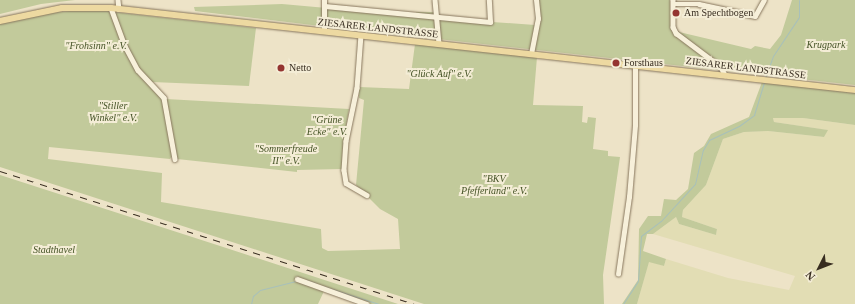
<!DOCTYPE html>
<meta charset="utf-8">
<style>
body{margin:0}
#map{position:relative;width:855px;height:304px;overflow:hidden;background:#ede3c7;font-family:Georgia,serif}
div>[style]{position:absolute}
.farmland>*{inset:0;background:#e2ddb4}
.green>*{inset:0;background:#c2ca9b}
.stream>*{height:1px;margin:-0.5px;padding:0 0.5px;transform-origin:0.5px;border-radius:0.5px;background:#a8c0ba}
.roads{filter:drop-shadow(0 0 1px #87765d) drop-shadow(0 0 1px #87765d)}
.minor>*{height:4.5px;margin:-2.25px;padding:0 2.25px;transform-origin:2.25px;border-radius:2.25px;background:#f7f0da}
.major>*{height:5.5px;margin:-2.75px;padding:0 2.75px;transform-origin:2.75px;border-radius:2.75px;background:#edd9a1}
.rail>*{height:1px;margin-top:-0.5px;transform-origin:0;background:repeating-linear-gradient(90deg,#382d20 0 7px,transparent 0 14px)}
.dots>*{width:11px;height:11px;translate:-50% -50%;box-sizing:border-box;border:2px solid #f4edd6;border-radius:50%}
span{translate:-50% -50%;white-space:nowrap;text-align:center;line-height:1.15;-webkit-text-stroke:4px #f4edd6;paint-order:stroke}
.poi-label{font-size:10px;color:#382d20}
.left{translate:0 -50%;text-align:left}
.street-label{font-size:10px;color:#382d20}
.park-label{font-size:10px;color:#465427;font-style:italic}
.north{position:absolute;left:799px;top:248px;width:40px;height:40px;-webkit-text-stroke:3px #f4edd6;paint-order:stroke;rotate:228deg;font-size:11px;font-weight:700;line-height:16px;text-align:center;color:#382d20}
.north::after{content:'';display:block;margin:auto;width:14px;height:18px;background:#382d20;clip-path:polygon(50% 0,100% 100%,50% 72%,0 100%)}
</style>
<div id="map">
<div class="farmland">
<i style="clip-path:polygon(773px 118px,803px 118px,855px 125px,855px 304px,637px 304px,649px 261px,664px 266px,666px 259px,728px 278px,789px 290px,795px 276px,653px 234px,676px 217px,679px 224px,716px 235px,717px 229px,682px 217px,683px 210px,706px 185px,723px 139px,744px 132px,768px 131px,824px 137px,827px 130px,774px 122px)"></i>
</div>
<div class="green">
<i style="clip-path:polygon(0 0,75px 0,41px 4px,0 14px)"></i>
<i style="clip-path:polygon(537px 0,670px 0,671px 24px,679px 32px,751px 49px,755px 46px,770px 49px,781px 35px,792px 0,855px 0,855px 85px,312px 25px,195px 11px,194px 7px,282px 4px,416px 16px,416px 12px,435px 12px,435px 18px,535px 25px)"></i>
<i style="clip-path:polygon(80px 10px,109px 11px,123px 45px,121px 47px,124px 48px,139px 76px,162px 96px,173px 155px,170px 159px,49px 147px,48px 159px,162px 173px,161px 202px,321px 229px,322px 248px,328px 251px,400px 249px,398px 219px,380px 209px,356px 185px,364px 100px,359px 98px,359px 87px,409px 89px,415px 44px,537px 57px,533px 105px,583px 106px,582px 122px,587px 123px,588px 117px,596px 118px,593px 149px,608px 151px,608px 156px,620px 157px,603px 275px,604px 304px,424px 304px,0 167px,0 24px,48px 13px)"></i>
<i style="clip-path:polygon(113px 12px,256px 28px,249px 86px,152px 82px,139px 69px,127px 48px)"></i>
<i style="clip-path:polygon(762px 82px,855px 93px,855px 125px,803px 118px,773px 118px,774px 122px,828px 130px,824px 137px,768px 131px,744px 132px,723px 139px,706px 185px,683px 210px,682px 217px,717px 229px,716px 235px,679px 224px,676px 217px,653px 234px,647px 234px,643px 251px,666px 259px,664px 266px,649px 262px,637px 304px,622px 304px,638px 280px,639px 229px,648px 216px,661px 216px,664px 199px,676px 200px,688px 189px,694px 153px,704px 146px,711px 134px,749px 117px)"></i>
<i style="clip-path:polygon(166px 99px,349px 109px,343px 147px,342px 169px,297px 170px,297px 172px,177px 159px)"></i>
<i style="clip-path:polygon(0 175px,217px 245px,398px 304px,371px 304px,325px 289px,318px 304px,0 304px)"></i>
</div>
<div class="stream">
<i style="left:765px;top:78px;width:23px;rotate:-70deg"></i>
<i style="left:773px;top:56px;width:47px;rotate:-56.3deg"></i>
<i style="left:799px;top:17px;width:17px;rotate:-90deg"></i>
<i style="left:306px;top:280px;width:10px;rotate:17deg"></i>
<i style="left:323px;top:286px;width:59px;rotate:17.8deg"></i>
<i style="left:251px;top:304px;width:8px;rotate:-76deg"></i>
<i style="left:253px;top:296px;width:9px;rotate:-41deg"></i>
<i style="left:260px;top:290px;width:38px;rotate:-14deg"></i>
<i style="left:623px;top:304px;width:27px;rotate:-57deg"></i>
<i style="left:638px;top:281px;width:45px;rotate:-86.2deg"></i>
<i style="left:641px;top:236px;width:25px;rotate:-37deg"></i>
<i style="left:661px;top:221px;width:50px;rotate:-47.4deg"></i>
<i style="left:695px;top:184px;width:35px;rotate:-77deg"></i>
<i style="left:703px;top:150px;width:12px;rotate:-59deg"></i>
<i style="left:709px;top:140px;width:33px;rotate:-25deg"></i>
<i style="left:739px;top:126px;width:19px;rotate:-36deg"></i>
<i style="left:754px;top:115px;width:34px;rotate:-73deg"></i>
</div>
<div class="roads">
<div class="minor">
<i style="left:118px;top:0;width:9px;rotate:84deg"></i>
<i style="left:435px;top:0;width:44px;rotate:84.8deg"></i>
<i style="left:673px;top:0;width:27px;rotate:90deg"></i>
<i style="left:673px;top:27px;width:7px;rotate:63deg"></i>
<i style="left:676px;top:33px;width:56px;rotate:37.1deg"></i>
<i style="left:721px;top:67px;width:9px;rotate:63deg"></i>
<i style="left:673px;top:4px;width:26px"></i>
<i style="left:699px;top:4px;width:57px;rotate:12.1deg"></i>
<i style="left:755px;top:16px;width:18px;rotate:-61deg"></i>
<i style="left:325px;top:6px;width:166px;rotate:5.5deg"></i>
<i style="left:490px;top:22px;width:22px;rotate:-93deg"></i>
<i style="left:111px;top:8px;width:40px;rotate:69.8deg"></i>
<i style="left:125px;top:46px;width:27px;rotate:62deg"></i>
<i style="left:138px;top:70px;width:38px;rotate:47deg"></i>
<i style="left:164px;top:98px;width:62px;rotate:79.8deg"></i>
<i style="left:324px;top:31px;width:31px;rotate:-90deg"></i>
<i style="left:361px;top:35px;width:53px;rotate:94.3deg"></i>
<i style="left:357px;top:88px;width:54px;rotate:101.7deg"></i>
<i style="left:346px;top:141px;width:29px;rotate:94deg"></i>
<i style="left:344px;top:170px;width:13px;rotate:81deg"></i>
<i style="left:346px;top:183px;width:24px;rotate:30deg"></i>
<i style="left:531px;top:54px;width:36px;rotate:-79deg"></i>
<i style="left:538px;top:19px;width:19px;rotate:-96deg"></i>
<i style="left:618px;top:274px;width:78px;rotate:-81.9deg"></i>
<i style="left:629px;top:197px;width:72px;rotate:-85.2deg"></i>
<i style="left:635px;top:125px;width:60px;rotate:-90deg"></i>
<i style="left:297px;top:279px;width:74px;rotate:19.7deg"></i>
</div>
<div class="major">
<i style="left:0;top:21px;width:63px;rotate:-11.8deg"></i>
<i style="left:62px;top:8px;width:49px"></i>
<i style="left:111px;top:8px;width:749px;rotate:6.29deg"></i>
</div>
</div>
<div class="rail">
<i style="left:0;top:171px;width:436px;rotate:17.8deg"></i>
</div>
<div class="dots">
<i style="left:676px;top:13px;background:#943430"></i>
<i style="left:616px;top:63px;background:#943430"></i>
<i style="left:281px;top:68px;background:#943430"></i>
</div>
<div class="poi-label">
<span class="left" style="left:684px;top:13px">Am Spechtbogen</span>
<span class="left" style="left:624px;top:63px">Forsthaus</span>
<span class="left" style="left:289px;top:68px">Netto</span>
</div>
<div class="street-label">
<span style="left:378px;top:28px;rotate:6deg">ZIESARER LANDSTRASSE</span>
<span style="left:746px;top:68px;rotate:7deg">ZIESARER LANDSTRASSE</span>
</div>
<div class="park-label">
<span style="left:826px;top:45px">Krugpark</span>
<span style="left:96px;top:46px">"Frohsinn" e.V.</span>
<span style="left:439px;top:74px">"Glück Auf" e.V.</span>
<span style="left:113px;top:111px">"Stiller<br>Winkel" e.V.</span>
<span style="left:327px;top:125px">"Grüne<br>Ecke" e.V.</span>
<span style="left:286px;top:154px">"Sommerfreude<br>II" e.V.</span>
<span style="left:494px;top:184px">"BKV<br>Pfefferland" e.V.</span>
<span style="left:54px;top:250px">Stadthavel</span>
</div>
<div class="north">N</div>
</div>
